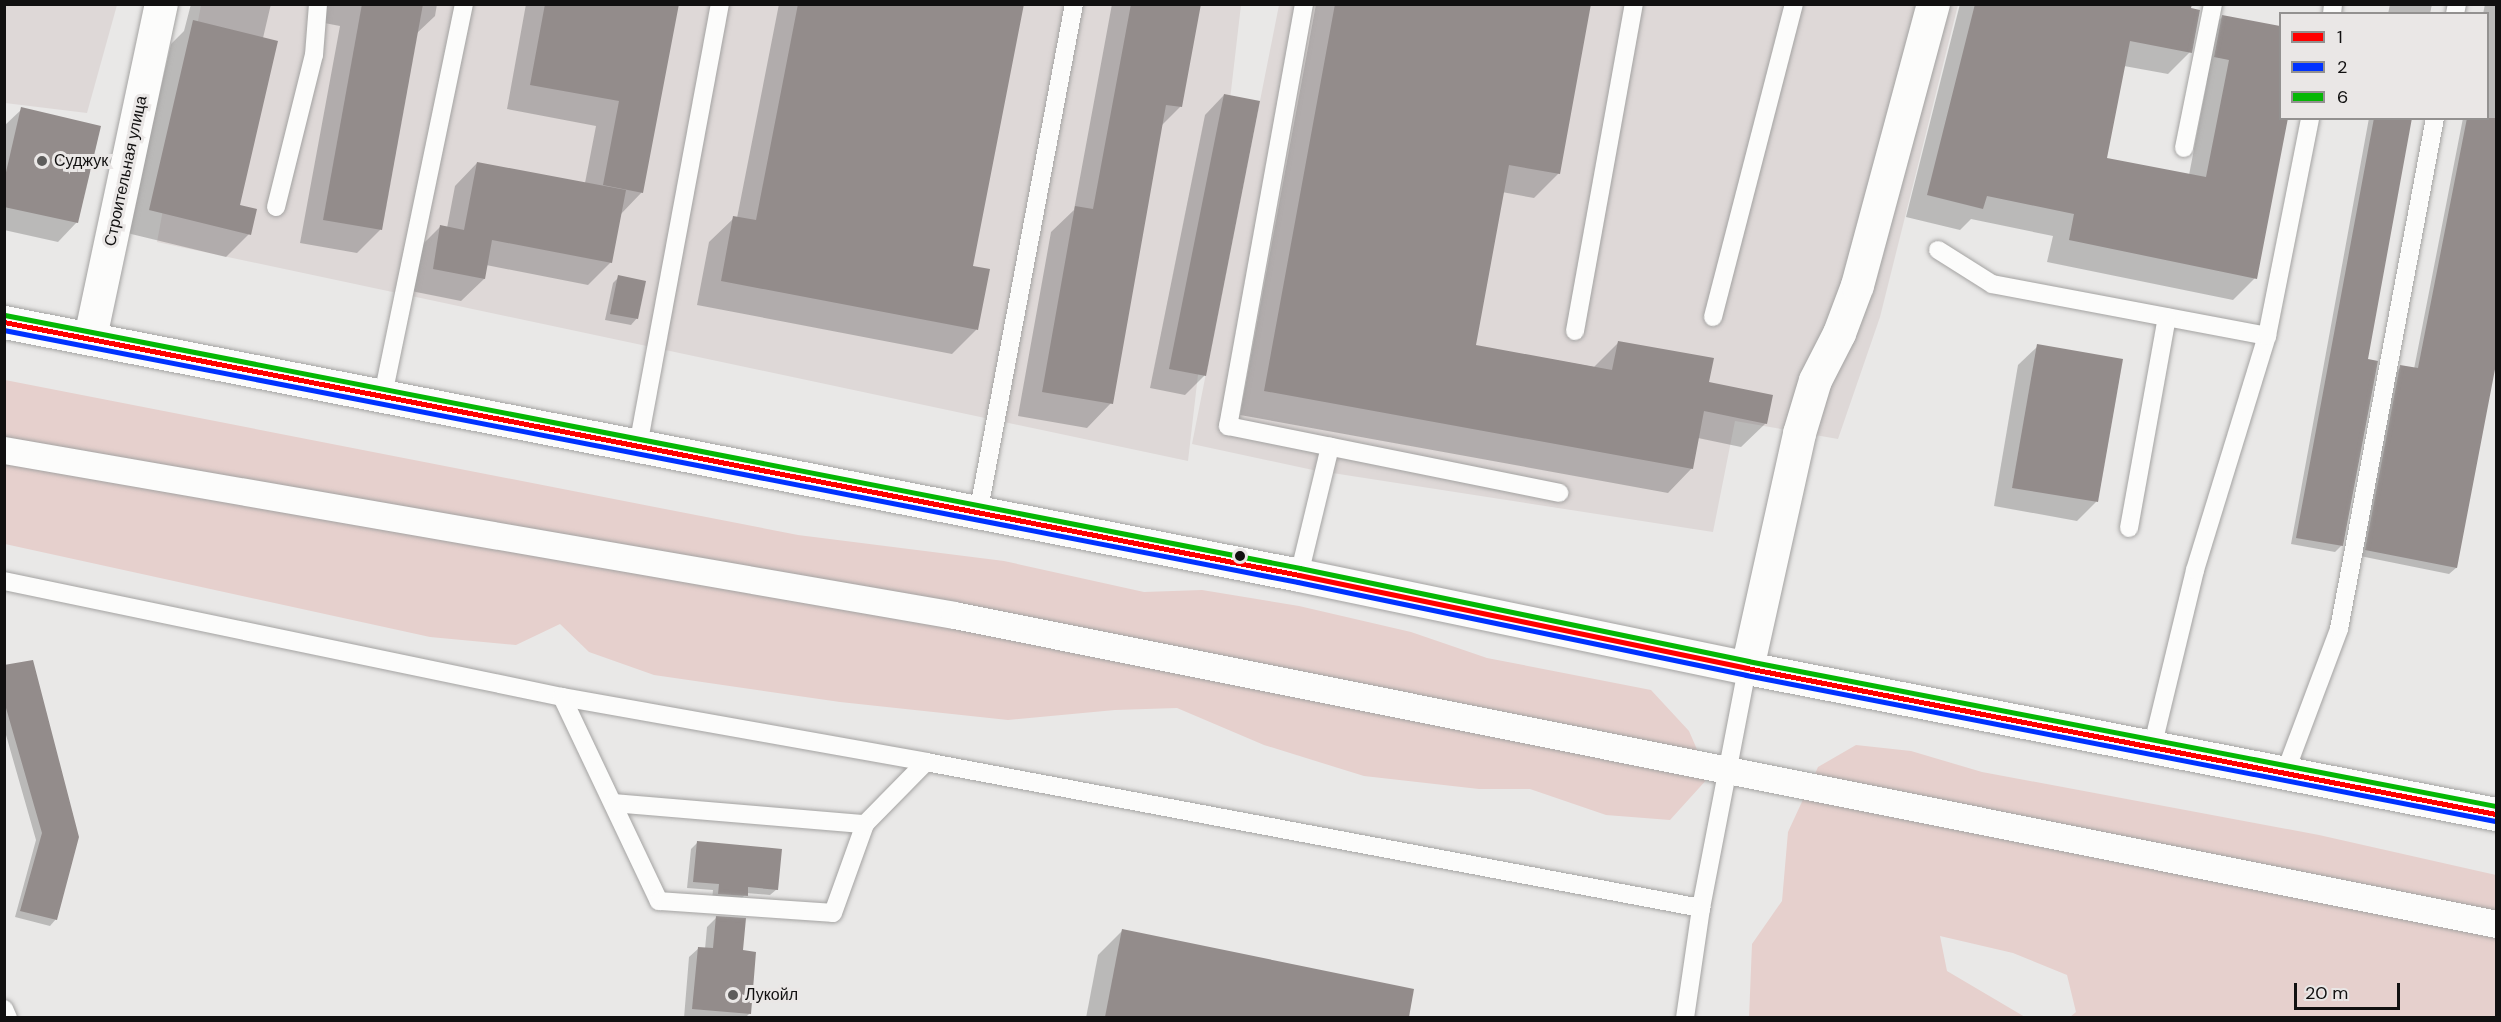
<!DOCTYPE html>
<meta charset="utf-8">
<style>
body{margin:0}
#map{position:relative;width:2501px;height:1022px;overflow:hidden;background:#e9e8e7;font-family:"DM Sans",sans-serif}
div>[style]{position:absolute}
.built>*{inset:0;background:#ded8d7}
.green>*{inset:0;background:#e6d0cd}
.shadow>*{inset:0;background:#0003}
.building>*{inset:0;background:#938c8b}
.roads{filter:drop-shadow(0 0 2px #a4a3a2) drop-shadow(0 0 2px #a4a3a2)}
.service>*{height:18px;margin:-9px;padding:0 9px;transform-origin:9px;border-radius:9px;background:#fcfcfb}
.pedestrian>*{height:27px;margin:-13.5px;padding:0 13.5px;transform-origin:13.5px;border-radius:13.5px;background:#fcfcfb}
.minor>*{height:33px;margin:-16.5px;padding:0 16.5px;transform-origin:16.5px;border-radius:16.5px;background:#fcfcfb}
.secondary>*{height:33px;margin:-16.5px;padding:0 16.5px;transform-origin:16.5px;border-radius:16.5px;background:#fcfcfb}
.bus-1>*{height:4.5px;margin:-2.25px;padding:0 2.25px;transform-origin:2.25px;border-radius:2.25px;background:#f00}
.bus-2>*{height:4.5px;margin:-2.25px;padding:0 2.25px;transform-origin:2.25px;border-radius:2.25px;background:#0032ff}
.bus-3>*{height:4.5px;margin:-2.25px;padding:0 2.25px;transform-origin:2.25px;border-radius:2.25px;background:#05b705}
.dots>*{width:16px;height:16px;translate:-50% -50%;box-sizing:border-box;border:3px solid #eae7e6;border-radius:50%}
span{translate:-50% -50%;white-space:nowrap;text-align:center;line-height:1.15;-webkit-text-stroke:6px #eae7e6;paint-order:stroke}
.poi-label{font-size:16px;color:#111010}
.left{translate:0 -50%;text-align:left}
.street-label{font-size:16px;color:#111010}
.frame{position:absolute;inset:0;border:6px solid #111010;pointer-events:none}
.legend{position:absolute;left:2279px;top:12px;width:210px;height:108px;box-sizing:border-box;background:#eae7e6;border:2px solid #939190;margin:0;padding:8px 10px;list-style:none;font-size:18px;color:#111010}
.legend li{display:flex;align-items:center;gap:12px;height:30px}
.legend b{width:30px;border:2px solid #939190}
.scale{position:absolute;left:2294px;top:983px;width:106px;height:27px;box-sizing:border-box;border:3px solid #111010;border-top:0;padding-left:8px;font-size:18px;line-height:21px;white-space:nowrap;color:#111010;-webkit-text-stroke:4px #eae7e6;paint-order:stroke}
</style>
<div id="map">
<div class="built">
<i style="clip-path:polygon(5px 4px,117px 5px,87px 113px,5px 103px)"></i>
<i style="clip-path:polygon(201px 5px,1241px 5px,1188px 461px,157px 242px)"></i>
<i style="clip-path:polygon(1279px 5px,1958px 5px,1880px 317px,1838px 439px,1735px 421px,1713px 532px,1313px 470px,1192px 444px)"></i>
</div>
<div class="green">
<i style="clip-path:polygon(5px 380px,798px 535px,1004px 561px,1144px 592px,1202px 590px,1299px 606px,1411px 632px,1487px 658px,1651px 690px,1689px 731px,1709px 777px,1670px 820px,1606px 815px,1530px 789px,1479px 789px,1364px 776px,1264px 745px,1177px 708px,1115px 710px,1008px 720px,840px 702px,654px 675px,589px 652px,560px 624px,516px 645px,430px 637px,5px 544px)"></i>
<i style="clip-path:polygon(1856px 745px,1911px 751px,1982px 772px,2319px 835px,2496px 875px,2496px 1017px,2070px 1017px,2076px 1012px,2067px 975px,2013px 953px,1940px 936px,1947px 971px,2025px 1017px,1749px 1018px,1752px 944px,1782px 901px,1788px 832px,1818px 767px)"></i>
</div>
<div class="shadow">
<i style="clip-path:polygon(191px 4px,271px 4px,263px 38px,239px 206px,249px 234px,226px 257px,127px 233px,171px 44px,184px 31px)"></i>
<i style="clip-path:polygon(322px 4px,437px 4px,435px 16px,416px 34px,380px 230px,357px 253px,300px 243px,340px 26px,319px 22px)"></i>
<i style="clip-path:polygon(526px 4px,677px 4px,642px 192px,620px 215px,611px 262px,588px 285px,486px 265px,484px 279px,461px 301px,411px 291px,418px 249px,440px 227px,447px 228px,455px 186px,477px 163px,585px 183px,596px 126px,507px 109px)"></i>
<i style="clip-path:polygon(779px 4px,1023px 4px,971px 268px,976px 330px,952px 354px,697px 305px,709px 242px,734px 218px,737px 218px)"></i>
<i style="clip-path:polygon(1112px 4px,1200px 4px,1180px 107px,1161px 126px,1111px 403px,1087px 428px,1018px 416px,1051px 232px,1074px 210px)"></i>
<i style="clip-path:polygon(1316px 4px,1590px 4px,1559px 173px,1534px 198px,1502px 192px,1474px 346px,1594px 367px,1619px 342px,1708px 384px,1766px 423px,1741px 447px,1698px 438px,1692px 468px,1668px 493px,1240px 415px)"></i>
<i style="clip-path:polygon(1960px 4px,2190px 4px,2190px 52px,2168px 74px,2124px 66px,2105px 159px,2189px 175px,2207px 82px,2193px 79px,2201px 38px,2223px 16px,2280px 28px,2280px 118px,2255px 278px,2233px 300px,2047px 262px,2053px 236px,1971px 219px,1960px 230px,1906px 217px)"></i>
<i style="clip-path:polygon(2390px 4px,2432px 4px,2430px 14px,2388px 14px)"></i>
<i style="clip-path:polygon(2485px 4px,2496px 4px,2496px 356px,2456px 568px,2449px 574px,2360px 556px,2394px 373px,2401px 367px,2414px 369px,2463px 118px,2488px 118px,2488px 14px,2483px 14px)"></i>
<i style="clip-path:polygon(1224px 95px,1204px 376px,1185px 395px,1150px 388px,1205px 115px)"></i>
<i style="clip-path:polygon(22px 109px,77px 222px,58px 242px,4px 230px,4px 126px)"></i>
<i style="clip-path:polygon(2369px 118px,2411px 118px,2366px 360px,2342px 545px,2335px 552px,2291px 544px)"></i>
<i style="clip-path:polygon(619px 277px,637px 318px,631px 325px,605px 320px,613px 283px)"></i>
<i style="clip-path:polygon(2038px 346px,2096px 502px,2077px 521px,1994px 506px,2018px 365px)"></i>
<i style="clip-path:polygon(32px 661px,56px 919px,50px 926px,15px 917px,36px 840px,4px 728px,4px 667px)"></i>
<i style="clip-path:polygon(697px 843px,777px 889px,770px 895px,746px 893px,740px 901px,712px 900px,713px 890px,687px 888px,691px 849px)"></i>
<i style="clip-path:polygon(716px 918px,741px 952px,749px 1014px,745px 1018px,684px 1018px,689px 957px,699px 948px,705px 949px,707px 927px)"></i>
<i style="clip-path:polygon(1122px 931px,1413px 990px,1408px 1018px,1086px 1018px,1098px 955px)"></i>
</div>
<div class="building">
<i style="clip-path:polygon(362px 4px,423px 4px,382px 230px,323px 220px)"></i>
<i style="clip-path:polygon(545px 4px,679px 4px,643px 193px,603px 185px,619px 101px,530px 85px)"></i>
<i style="clip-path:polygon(798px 4px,1024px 4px,973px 266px,990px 269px,978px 330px,721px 281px,733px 216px,756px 220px)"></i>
<i style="clip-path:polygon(1131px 4px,1201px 4px,1182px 107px,1166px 105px,1113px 404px,1042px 392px,1075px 206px,1093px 209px)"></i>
<i style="clip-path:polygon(1335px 4px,1591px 4px,1560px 174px,1509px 165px,1476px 345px,1612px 370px,1618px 341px,1714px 358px,1709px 382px,1773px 395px,1767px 424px,1704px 411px,1693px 469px,1264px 391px)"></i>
<i style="clip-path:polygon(1975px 4px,2192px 4px,2191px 8px,2200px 10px,2192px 53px,2130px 41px,2107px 158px,2206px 177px,2229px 60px,2214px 57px,2222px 15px,2280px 26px,2280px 118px,2288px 118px,2257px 279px,2069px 240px,2074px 214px,1987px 196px,1983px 209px,1927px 195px)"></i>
<i style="clip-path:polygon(193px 20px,278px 41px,240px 205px,257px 209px,251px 235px,149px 210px)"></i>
<i style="clip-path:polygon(1224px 94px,1260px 101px,1206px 376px,1169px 369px)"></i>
<i style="clip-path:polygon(21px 107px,101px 126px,78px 223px,4px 207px,4px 181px)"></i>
<i style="clip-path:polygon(2374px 118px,2412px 118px,2368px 359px,2378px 361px,2343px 546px,2296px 538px)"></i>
<i style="clip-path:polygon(2467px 118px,2496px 118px,2496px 364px,2457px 568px,2365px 550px,2400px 365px,2418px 368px)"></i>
<i style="clip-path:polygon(477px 162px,626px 190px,612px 263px,492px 240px,485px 279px,433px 269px,440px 225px,464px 230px)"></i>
<i style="clip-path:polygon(618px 275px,646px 281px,638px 319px,610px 314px)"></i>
<i style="clip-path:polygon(2037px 344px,2123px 359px,2098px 502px,2012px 488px)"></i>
<i style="clip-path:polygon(33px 660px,79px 837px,57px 920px,20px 911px,42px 833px,4px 701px,4px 665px)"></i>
<i style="clip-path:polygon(697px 841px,782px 849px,778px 890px,748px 887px,748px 896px,718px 894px,719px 884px,693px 882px)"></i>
<i style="clip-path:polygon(716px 916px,746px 918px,743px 950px,756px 952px,751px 1014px,692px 1009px,698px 947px,713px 948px)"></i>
<i style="clip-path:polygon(1122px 929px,1414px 989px,1409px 1017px,1105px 1017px)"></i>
</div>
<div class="roads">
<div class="service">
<i style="left:1304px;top:4px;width:429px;rotate:100.2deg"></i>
<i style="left:1228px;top:426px;width:338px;rotate:11.4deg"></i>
<i style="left:2332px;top:14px;width:10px;rotate:-84deg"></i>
<i style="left:2455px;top:14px;width:10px;rotate:-79deg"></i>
<i style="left:2184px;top:148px;width:147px;rotate:-78.6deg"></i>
<i style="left:276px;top:207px;width:157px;rotate:-76deg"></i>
<i style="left:314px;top:55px;width:51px;rotate:-85.5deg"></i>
<i style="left:1938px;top:250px;width:64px;rotate:32.2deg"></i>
<i style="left:1992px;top:284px;width:280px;rotate:10.7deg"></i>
<i style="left:1713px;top:317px;width:323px;rotate:-75.5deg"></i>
<i style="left:1575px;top:331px;width:332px;rotate:-79.8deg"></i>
<i style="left:383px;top:395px;width:399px;rotate:-78.3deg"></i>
<i style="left:638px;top:446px;width:450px;rotate:-79.5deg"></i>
<i style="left:978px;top:514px;width:519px;rotate:-79.34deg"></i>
<i style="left:2129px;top:528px;width:214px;rotate:-79.8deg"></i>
<i style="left:1299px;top:575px;width:132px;rotate:-76.4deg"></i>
<i style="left:4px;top:581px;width:570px;rotate:11.74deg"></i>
<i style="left:562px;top:697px;width:370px;rotate:10.1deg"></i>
<i style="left:926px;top:762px;width:789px;rotate:10.67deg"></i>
<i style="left:562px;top:697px;width:226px;rotate:64.6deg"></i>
<i style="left:659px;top:901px;width:174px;rotate:3.9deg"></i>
<i style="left:833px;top:913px;width:95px;rotate:-70.2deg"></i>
<i style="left:865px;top:824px;width:87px;rotate:-45.5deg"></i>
<i style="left:2152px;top:748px;width:183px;rotate:-76.4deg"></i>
<i style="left:2195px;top:570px;width:245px;rotate:-72.9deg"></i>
<i style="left:2267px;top:336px;width:222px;rotate:-78.8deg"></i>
<i style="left:2285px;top:773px;width:154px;rotate:-69.4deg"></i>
<i style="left:2339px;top:629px;width:520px;rotate:-79.36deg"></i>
<i style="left:613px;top:803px;width:253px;rotate:4.8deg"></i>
<i style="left:4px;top:1009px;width:10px;rotate:66deg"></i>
<i style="left:1685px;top:1018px;width:111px;rotate:-81.7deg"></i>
<i style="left:1701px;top:908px;width:244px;rotate:-79.1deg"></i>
</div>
<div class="pedestrian">
<i style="left:4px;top:450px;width:964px;rotate:9.85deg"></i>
<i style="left:954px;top:615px;width:1573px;rotate:11.33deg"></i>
</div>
<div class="minor">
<i style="left:90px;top:337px;width:340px;rotate:-78deg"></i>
<i style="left:1747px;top:668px;width:241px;rotate:-77.5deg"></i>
<i style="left:1799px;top:433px;width:55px;rotate:-73.2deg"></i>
<i style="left:1815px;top:380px;width:53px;rotate:-62.9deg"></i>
<i style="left:1839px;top:333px;width:51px;rotate:-69.4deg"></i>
<i style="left:1857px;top:285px;width:291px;rotate:-74.9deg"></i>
</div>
<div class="secondary">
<i style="left:4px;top:322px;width:1319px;rotate:11.05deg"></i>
<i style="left:1299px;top:575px;width:458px;rotate:11.7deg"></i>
<i style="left:1747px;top:668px;width:763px;rotate:11.03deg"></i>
</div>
</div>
<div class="bus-1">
<i style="left:4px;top:322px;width:1319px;rotate:11.05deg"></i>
<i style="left:1299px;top:575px;width:458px;rotate:11.7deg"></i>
<i style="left:1747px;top:668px;width:763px;rotate:11.03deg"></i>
</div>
<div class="bus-2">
<i style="left:4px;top:330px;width:1318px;rotate:11.02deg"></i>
<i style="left:1298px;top:582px;width:458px;rotate:11.7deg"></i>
<i style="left:1746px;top:675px;width:763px;rotate:11.03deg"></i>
</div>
<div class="bus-3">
<i style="left:5px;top:315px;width:1319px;rotate:11.05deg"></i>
<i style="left:1300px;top:568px;width:458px;rotate:11.7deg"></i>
<i style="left:1748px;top:661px;width:762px;rotate:10.97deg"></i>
</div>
<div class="dots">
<i style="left:42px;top:161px;background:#5d5c5b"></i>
<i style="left:1240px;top:556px;background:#111010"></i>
<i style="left:733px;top:995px;background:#5d5c5b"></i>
</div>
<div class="poi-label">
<span class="left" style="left:54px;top:161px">Суджук</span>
<span class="left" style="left:745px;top:995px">Лукойл</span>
</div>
<div class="street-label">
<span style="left:126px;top:171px;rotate:-78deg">Строительная улица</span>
</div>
<div class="frame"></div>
<ul class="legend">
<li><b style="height:8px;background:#f00"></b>1</li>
<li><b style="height:8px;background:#0032ff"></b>2</li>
<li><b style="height:8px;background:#05b705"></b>6</li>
</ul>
<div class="scale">20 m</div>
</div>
